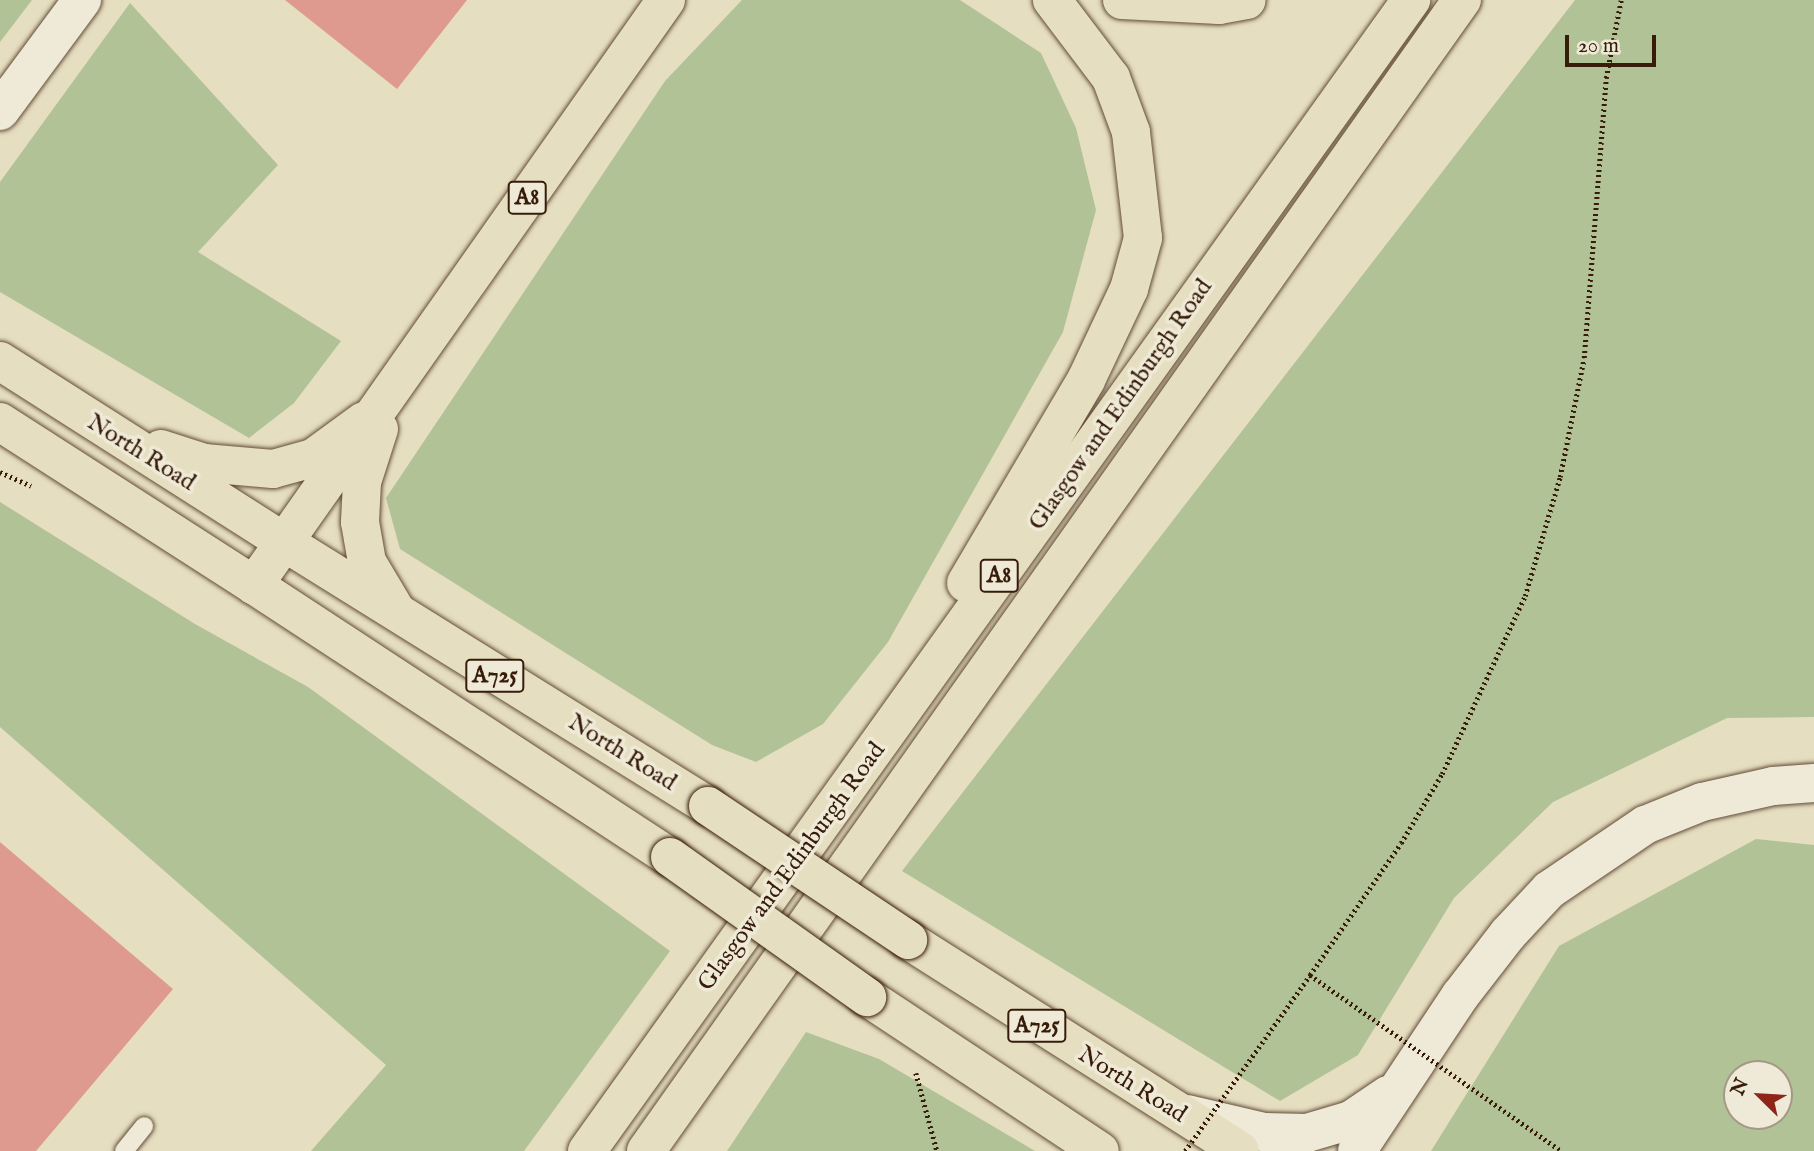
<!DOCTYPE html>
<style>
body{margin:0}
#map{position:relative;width:1814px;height:1151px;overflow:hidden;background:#e6dec1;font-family:"IM FELL English",serif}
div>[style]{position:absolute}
.green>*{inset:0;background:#b1c296}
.building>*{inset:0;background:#df9a8f}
.path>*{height:4.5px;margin-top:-2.25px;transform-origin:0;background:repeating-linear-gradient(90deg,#361c09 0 2px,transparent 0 5.5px)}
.roads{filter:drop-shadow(0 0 2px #624c37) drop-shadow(0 0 2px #624c37)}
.lane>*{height:18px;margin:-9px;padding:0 9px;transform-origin:9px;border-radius:9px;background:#efead7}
.secondary>*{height:38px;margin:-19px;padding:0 19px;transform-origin:19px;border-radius:19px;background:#efead7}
.primary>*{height:38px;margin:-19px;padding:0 19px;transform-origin:19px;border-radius:19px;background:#e6dec1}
.highway>*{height:38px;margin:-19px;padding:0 19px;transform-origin:19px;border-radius:19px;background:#e6dec1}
.path-bridge>*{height:4.5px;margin-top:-2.25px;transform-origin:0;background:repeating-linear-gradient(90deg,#361c09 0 2px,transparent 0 5.5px)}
.bridges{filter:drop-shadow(0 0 2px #361c09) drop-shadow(0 0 2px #361c09)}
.highway-bridge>*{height:38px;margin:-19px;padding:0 19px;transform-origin:19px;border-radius:19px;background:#e6dec1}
span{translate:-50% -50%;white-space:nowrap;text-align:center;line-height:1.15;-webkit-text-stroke:7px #efead7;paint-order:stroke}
.shield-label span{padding:2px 5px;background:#efead7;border:2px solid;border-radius:5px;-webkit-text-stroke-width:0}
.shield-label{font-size:23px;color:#361c09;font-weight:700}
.street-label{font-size:24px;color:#361c09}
.north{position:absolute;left:1723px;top:1060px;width:70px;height:70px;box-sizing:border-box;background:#efead7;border:2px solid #a59885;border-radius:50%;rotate:294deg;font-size:19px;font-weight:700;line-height:28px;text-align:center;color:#361c09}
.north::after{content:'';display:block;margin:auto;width:24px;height:32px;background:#8f2418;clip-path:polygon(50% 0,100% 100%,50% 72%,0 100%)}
.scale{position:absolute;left:1565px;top:35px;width:91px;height:32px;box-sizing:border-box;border:4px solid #361c09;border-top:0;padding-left:9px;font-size:21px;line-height:24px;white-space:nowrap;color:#361c09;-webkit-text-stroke:5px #efead7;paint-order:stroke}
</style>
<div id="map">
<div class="green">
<i style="clip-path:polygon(0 0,32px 0,0 42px)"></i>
<i style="clip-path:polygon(742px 0,960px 0,1041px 53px,1076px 128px,1096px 210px,1063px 332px,888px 642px,823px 724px,756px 762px,712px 745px,400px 549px,386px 498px,665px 81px)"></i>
<i style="clip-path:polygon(1575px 0,1814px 0,1814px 717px,1727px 718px,1553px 802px,1454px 898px,1358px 1055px,1280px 1101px,902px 871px)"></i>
<i style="clip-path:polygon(130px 3px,278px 165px,198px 252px,341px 341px,294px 403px,249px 438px,0 292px,0 182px)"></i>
<i style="clip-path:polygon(0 502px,195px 624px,308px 687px,670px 951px,524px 1151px,311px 1151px,386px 1065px,0 727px)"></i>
<i style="clip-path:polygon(evenodd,1756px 839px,1814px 845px,1814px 1151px,1431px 1151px,1559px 946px,1756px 839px,1737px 1074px,1779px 1074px,1779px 1116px,1737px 1116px,1737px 1074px)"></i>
<i style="clip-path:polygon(806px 1032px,879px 1059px,1035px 1151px,727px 1151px)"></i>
</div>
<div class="building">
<i style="clip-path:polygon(285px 0,467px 0,397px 89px)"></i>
<i style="clip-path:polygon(0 842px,173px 989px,36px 1151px,0 1151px)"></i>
</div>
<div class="path">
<i style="left:0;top:472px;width:34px;rotate:24deg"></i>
<i style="left:1310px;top:975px;width:160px;rotate:-55.4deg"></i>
<i style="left:1401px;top:843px;width:80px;rotate:-59.3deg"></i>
<i style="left:1442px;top:774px;width:196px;rotate:-65deg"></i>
<i style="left:1525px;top:596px;width:124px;rotate:-73.6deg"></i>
<i style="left:1560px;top:477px;width:121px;rotate:-78.6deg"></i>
<i style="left:1584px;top:358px;width:281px;rotate:-85.5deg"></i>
<i style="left:1606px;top:78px;width:79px;rotate:-79.1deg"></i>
<i style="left:916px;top:1073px;width:81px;rotate:74.9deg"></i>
</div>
<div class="roads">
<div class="lane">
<i style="left:124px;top:1151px;width:32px;rotate:-51deg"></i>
</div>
<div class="secondary">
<i style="left:0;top:111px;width:138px;rotate:-53.5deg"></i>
<i style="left:1187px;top:1114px;width:79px;rotate:13.2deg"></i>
<i style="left:1264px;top:1132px;width:43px;rotate:1.3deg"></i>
<i style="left:1307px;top:1133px;width:46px;rotate:-16.5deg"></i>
<i style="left:1351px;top:1120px;width:45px;rotate:-34deg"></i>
<i style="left:1357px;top:1151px;width:186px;rotate:-56.4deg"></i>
<i style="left:1460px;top:996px;width:78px;rotate:-52.3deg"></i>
<i style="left:1508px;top:934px;width:60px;rotate:-47deg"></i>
<i style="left:1549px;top:890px;width:116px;rotate:-34.1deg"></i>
<i style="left:1645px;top:825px;width:61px;rotate:-22deg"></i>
<i style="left:1702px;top:802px;width:73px;rotate:-12.7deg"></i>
<i style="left:1773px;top:786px;width:41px;rotate:-4.2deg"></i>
</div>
<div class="primary">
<i style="left:0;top:361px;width:337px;rotate:32.5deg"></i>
<i style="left:0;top:422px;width:302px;rotate:32.7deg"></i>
<i style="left:161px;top:449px;width:45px;rotate:18deg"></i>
<i style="left:204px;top:463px;width:69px;rotate:5deg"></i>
<i style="left:273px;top:469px;width:41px;rotate:-15.4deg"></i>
<i style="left:313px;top:458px;width:63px;rotate:-36deg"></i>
</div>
<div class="highway">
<i style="left:666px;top:0;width:716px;rotate:125.16deg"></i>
<i style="left:254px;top:585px;width:497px;rotate:33.2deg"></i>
<i style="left:1122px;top:0;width:97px;rotate:3deg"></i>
<i style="left:1219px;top:5px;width:28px;rotate:-10deg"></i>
<i style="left:379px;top:429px;width:56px;rotate:107.8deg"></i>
<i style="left:362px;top:482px;width:40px;rotate:92.9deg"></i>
<i style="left:360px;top:522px;width:41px;rotate:80.1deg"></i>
<i style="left:367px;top:562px;width:55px;rotate:59.2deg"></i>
<i style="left:284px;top:542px;width:499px;rotate:31.9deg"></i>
<i style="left:966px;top:583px;width:236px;rotate:-59.4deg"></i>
<i style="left:1086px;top:380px;width:101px;rotate:-64.7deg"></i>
<i style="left:1129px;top:289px;width:53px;rotate:-74.6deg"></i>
<i style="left:1143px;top:238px;width:107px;rotate:-96.5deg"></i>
<i style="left:1131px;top:132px;width:58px;rotate:-110.3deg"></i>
<i style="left:1111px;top:78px;width:98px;rotate:-127.1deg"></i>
<i style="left:908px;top:940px;width:393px;rotate:32.4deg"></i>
<i style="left:867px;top:997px;width:279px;rotate:33.5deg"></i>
<i style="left:587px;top:1151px;width:1416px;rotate:-54.4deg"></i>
<i style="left:646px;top:1151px;width:1411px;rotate:-54.67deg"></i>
</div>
</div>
<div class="path-bridge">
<i style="left:1185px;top:1151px;width:216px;rotate:-54.6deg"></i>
<i style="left:1310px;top:975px;width:307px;rotate:35deg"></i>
</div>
<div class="bridges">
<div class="highway-bridge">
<i style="left:708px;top:806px;width:241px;rotate:33.8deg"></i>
<i style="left:670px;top:857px;width:242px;rotate:35.4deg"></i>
</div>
</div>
<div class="shield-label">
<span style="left:527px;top:198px">A8</span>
<span style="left:999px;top:576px">A8</span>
<span style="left:495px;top:676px">A725</span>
<span style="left:1037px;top:1026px">A725</span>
</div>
<div class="street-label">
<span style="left:1121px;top:405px;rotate:-55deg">Glasgow and Edinburgh Road</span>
<span style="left:141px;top:453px;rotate:32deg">North Road</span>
<span style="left:622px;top:753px;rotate:32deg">North Road</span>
<span style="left:792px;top:867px;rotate:-54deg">Glasgow and Edinburgh Road</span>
<span style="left:1132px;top:1085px;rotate:32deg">North Road</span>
</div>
<div class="north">N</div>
<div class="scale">20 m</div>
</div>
